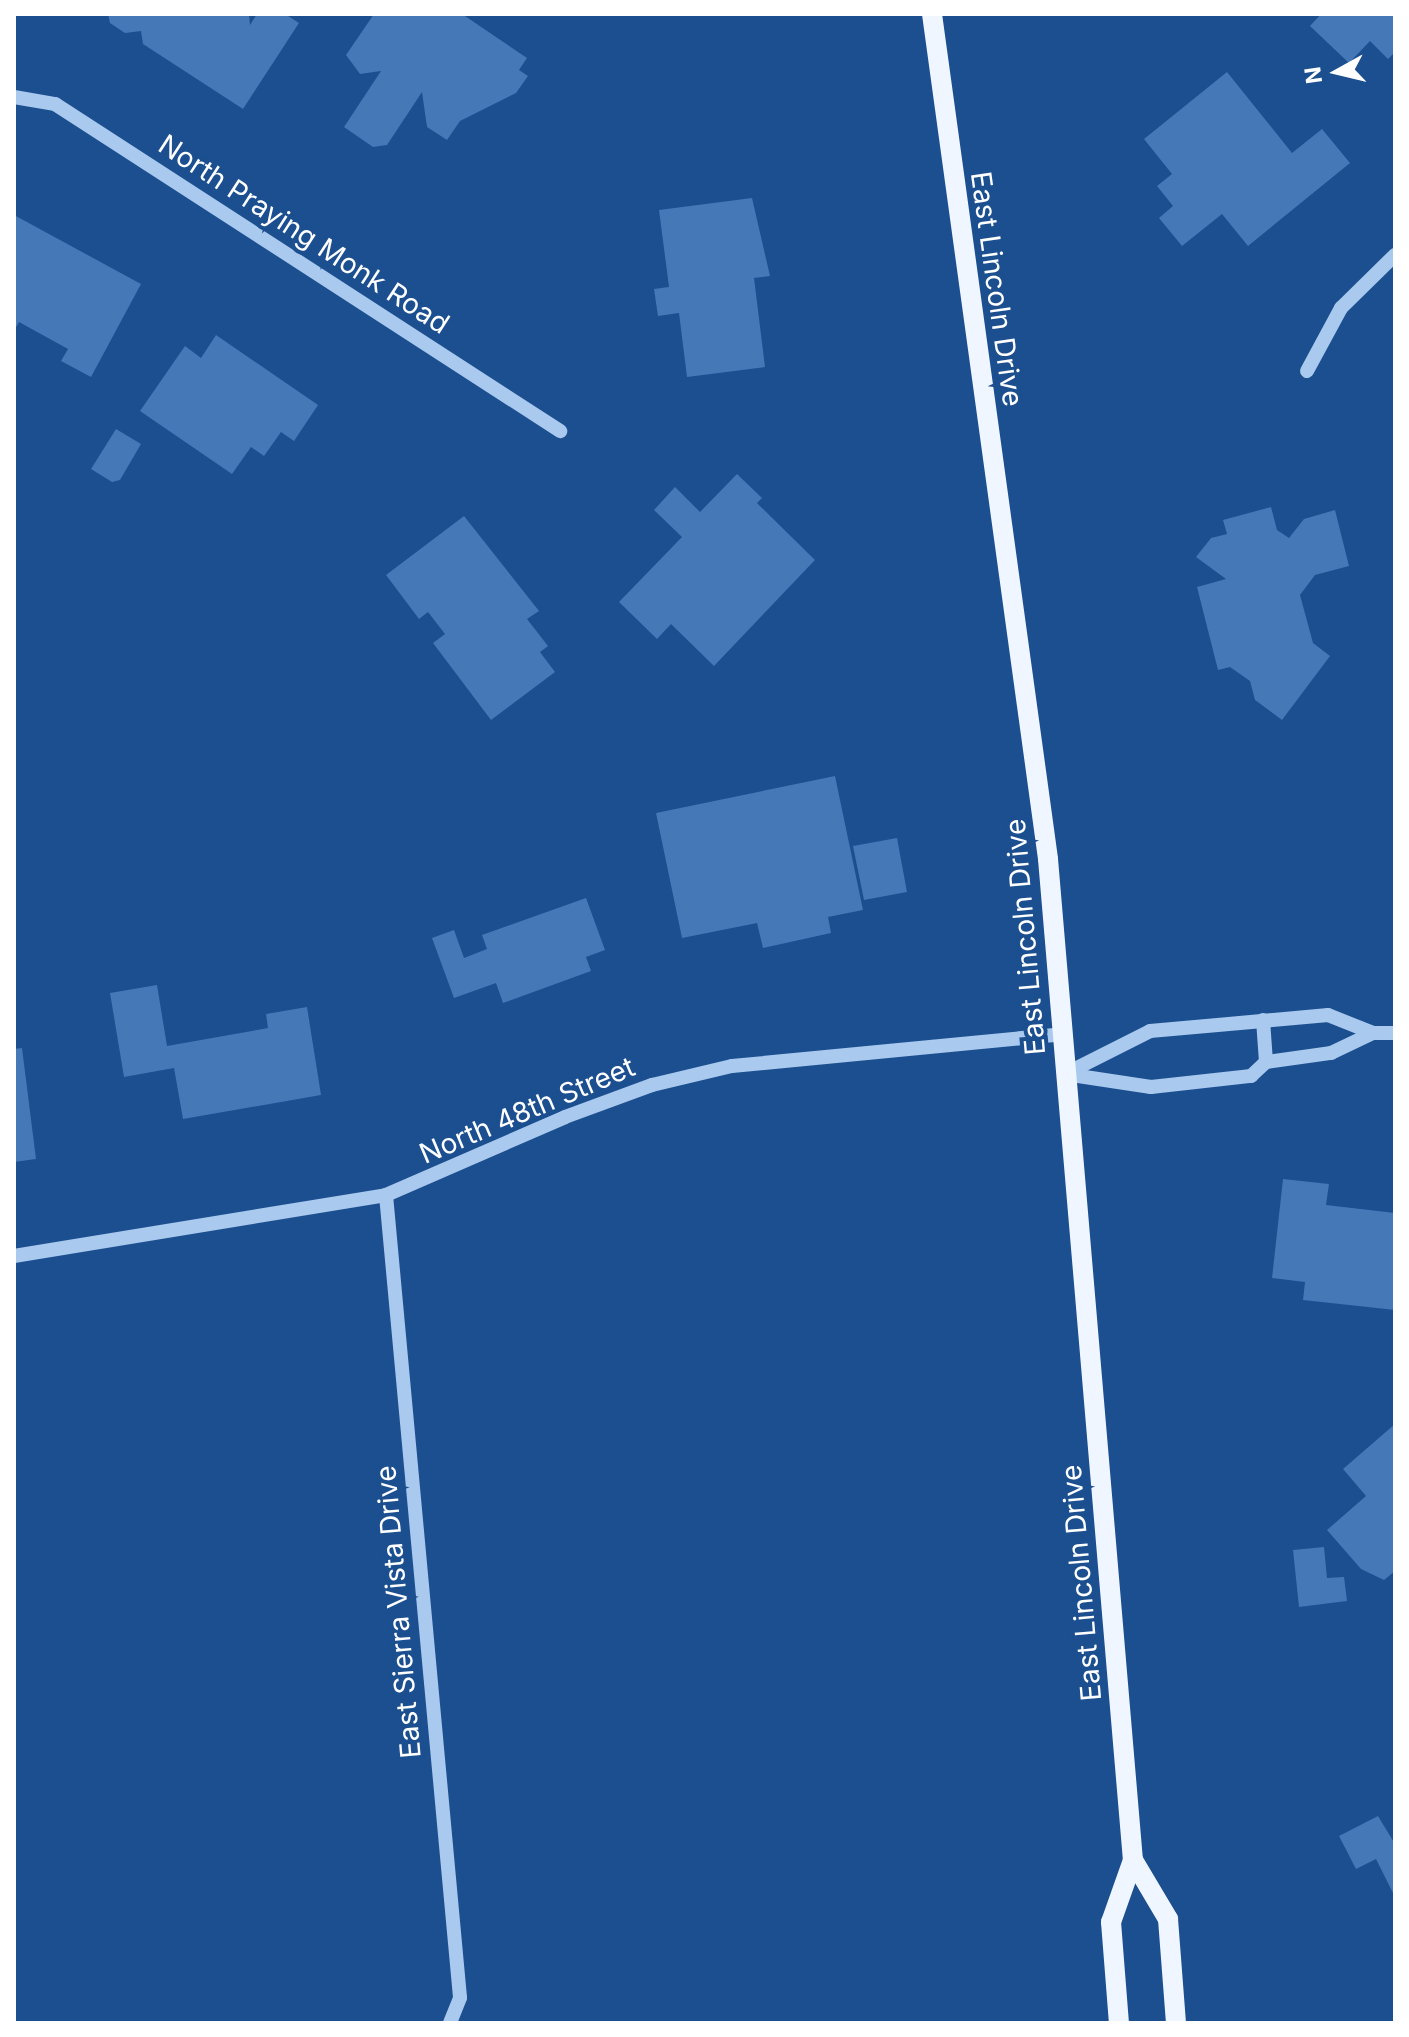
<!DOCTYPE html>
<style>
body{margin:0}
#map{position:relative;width:1409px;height:2037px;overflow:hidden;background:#1b4f8f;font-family:Inter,sans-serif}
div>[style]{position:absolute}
.building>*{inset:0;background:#4478b7}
.minor>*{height:14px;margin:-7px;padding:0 7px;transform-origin:7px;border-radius:7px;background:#a9c9ee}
.major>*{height:20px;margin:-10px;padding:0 10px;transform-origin:10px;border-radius:10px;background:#f0f6ff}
span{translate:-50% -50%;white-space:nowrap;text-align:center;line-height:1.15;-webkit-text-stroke:8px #1b4f8f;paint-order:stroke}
.street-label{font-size:28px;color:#fff}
.frame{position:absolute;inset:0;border:16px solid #fff;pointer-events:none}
.north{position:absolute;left:1297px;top:32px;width:80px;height:80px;-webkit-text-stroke:6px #1b4f8f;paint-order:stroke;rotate:262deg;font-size:22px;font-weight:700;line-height:32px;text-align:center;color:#fff}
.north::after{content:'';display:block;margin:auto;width:28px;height:36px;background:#fff;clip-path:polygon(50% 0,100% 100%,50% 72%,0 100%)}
</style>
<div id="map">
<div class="building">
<i style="clip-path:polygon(108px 14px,249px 14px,250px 25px,257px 14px,285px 14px,299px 23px,243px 109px,143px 44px,141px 31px,125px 33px,110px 23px)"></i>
<i style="clip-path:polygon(374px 14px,462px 14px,527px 58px,519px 70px,528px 76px,516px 93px,460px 121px,447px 140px,427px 127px,422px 92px,387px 145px,373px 147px,344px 127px,381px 71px,360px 74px,346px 55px)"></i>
<i style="clip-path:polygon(1321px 14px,1395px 14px,1395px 52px,1388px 59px,1370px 41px,1349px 63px,1310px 26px)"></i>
<i style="clip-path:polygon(1227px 72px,1292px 153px,1322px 129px,1350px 163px,1248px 246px,1222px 214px,1182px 246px,1159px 218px,1173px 206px,1157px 186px,1172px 174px,1144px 139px)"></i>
<i style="clip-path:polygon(752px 198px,770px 276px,754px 278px,765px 367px,687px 377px,679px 313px,658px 316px,654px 289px,669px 287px,659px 210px)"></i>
<i style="clip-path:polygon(14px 215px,141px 284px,91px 377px,61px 361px,68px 349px,19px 322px,14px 331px)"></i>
<i style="clip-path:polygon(216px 335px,318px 405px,294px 441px,281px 432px,264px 456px,251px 447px,232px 474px,140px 411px,185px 346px,201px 358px)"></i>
<i style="clip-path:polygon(116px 429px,141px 444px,120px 480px,112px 482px,91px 469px)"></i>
<i style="clip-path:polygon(737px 474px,762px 498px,757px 503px,815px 560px,714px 666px,671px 624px,657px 639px,619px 602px,682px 537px,654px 510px,675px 487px,700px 512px)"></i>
<i style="clip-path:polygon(1271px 507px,1277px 530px,1289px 538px,1304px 519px,1335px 510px,1349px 566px,1315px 575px,1300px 595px,1313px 643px,1330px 656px,1282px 720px,1255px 700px,1250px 681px,1230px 667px,1218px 670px,1197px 587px,1226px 579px,1196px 557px,1211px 538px,1227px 534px,1223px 520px)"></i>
<i style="clip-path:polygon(464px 516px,539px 611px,527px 619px,548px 646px,540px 652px,555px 672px,491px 720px,433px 643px,445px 634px,428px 612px,419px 619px,386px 575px)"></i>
<i style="clip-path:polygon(835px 776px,863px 910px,828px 917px,831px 933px,763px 948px,757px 923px,682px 938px,656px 813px)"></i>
<i style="clip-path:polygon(897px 838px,907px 892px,864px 900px,853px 846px)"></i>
<i style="clip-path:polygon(586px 898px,605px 950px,586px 957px,591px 971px,503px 1003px,496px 983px,454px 998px,432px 938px,454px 930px,464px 958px,487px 949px,482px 935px)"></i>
<i style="clip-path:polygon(157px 985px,167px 1046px,268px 1028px,266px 1014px,307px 1007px,321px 1095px,183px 1119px,174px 1068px,124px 1077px,110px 993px)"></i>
<i style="clip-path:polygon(22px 1048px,36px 1159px,14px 1162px,14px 1049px)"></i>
<i style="clip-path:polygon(1283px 1179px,1329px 1184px,1326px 1205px,1395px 1213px,1395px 1310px,1303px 1300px,1305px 1282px,1272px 1278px)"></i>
<i style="clip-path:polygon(1395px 1424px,1395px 1571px,1384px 1580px,1361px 1569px,1327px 1530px,1366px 1496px,1343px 1469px)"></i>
<i style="clip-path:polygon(1324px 1547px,1327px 1578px,1344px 1577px,1347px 1601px,1299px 1607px,1293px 1550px)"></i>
<i style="clip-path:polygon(1378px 1816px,1395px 1844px,1395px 1897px,1376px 1859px,1356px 1869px,1339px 1836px)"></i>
</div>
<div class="minor">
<i style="left:14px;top:97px;width:42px;rotate:9.7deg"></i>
<i style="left:55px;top:104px;width:602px;rotate:32.92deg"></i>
<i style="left:1307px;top:371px;width:72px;rotate:-61.6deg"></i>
<i style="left:1341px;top:308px;width:76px;rotate:-44.5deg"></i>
<i style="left:1263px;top:1020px;width:42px;rotate:85.9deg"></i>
<i style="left:1065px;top:1074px;width:95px;rotate:-26.8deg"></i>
<i style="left:1150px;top:1031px;width:179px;rotate:-5.1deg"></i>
<i style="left:1328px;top:1015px;width:48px;rotate:21.8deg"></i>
<i style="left:1373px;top:1033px;width:22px"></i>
<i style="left:1065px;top:1074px;width:87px;rotate:8.6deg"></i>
<i style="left:1151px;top:1087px;width:101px;rotate:-6.3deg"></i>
<i style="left:1251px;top:1076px;width:21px;rotate:-43deg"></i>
<i style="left:1266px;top:1062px;width:66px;rotate:-7.9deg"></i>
<i style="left:1331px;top:1053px;width:47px;rotate:-25.5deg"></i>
<i style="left:386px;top:1195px;width:806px;rotate:84.73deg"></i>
<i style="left:460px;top:1998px;width:27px;rotate:112deg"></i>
<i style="left:14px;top:1256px;width:377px;rotate:-9.3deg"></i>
<i style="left:386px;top:1195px;width:195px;rotate:-23.5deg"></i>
<i style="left:565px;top:1117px;width:93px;rotate:-20.2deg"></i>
<i style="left:652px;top:1085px;width:82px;rotate:-13.4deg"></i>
<i style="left:732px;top:1066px;width:332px;rotate:-5.5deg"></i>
</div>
<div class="major">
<i style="left:932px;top:14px;width:853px;rotate:82.18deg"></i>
<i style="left:1048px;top:859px;width:1005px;rotate:85.15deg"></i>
<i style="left:1133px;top:1860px;width:66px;rotate:109.5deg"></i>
<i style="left:1111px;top:1922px;width:101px;rotate:85.5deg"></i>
<i style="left:1133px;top:1860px;width:69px;rotate:59.3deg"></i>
<i style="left:1168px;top:1919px;width:104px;rotate:85.6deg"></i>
</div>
<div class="street-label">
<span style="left:304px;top:234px;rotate:33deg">North Praying Monk Road</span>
<span style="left:997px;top:289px;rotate:82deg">East Lincoln Drive</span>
<span style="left:1025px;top:937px;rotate:-95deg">East Lincoln Drive</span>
<span style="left:527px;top:1110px;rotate:-23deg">North 48th Street</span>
<span style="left:1081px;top:1583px;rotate:-95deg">East Lincoln Drive</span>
<span style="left:398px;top:1612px;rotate:-95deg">East Sierra Vista Drive</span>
</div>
<div class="frame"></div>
<div class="north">N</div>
</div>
